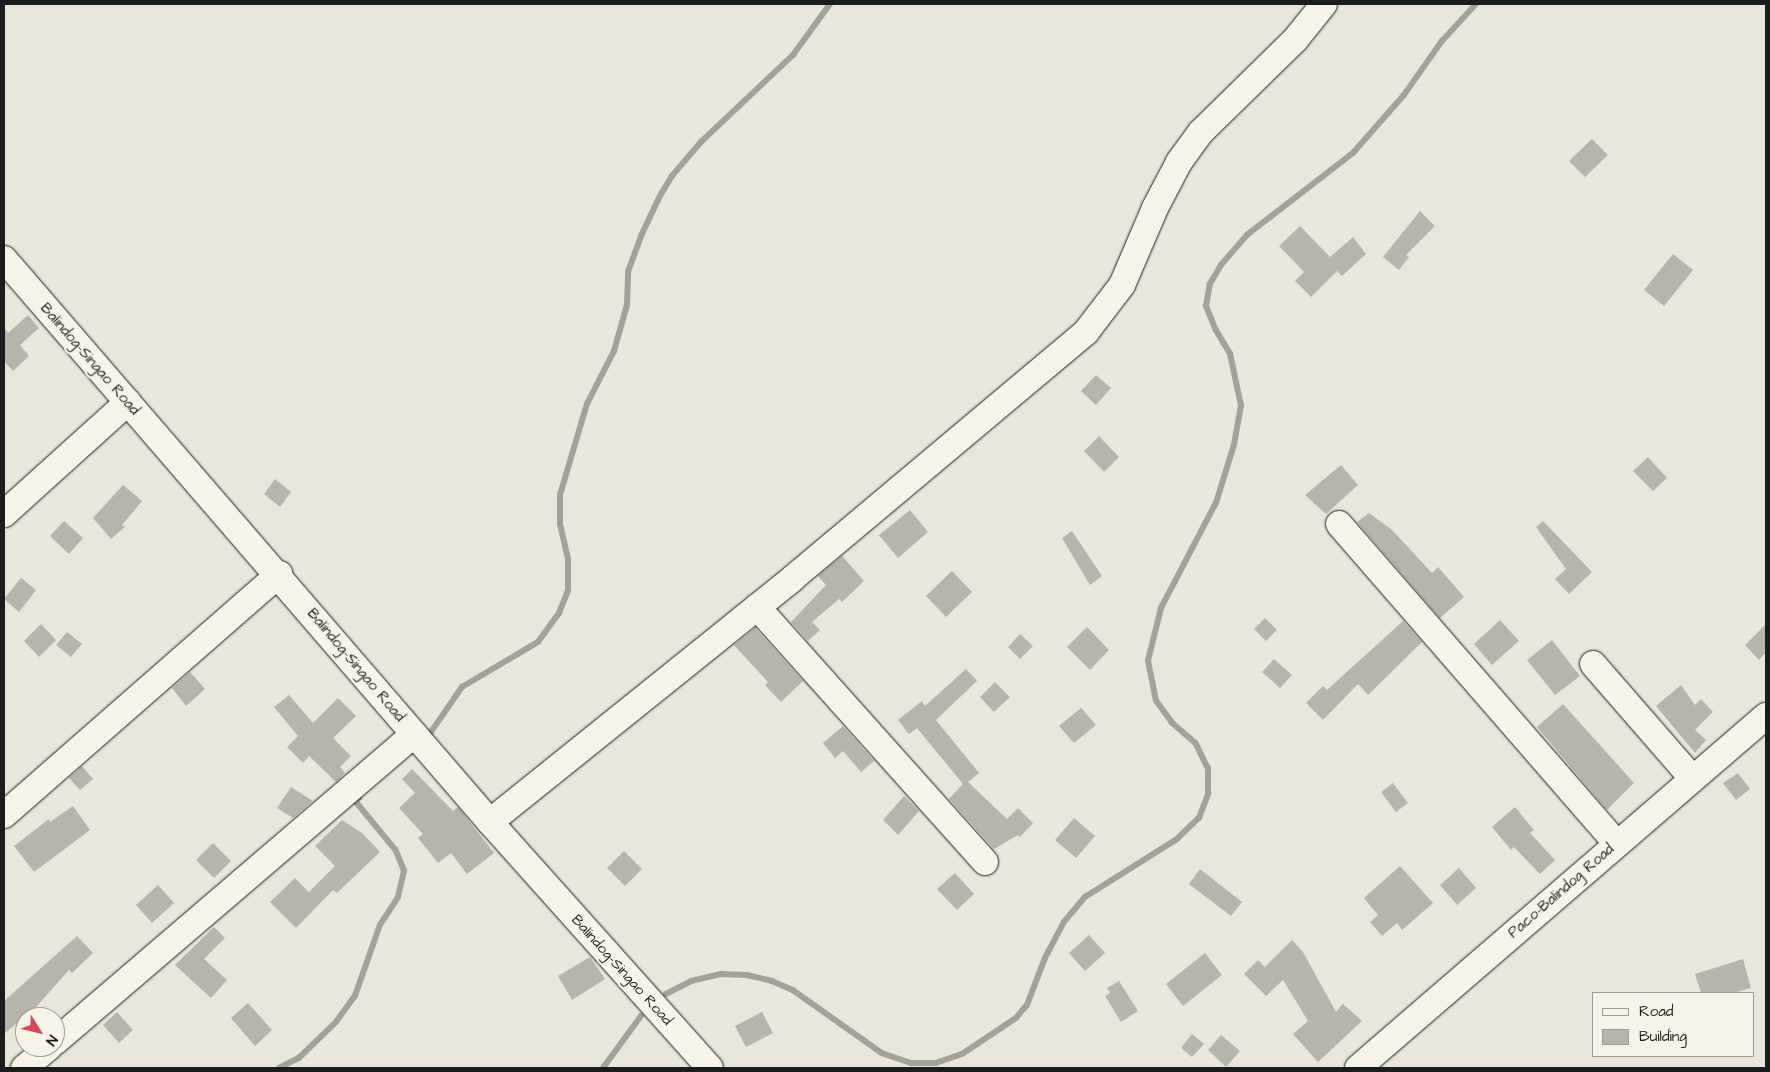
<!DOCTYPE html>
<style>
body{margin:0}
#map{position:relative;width:1770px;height:1072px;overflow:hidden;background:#eae6dc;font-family:"Architects Daughter",sans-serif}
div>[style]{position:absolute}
.stream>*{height:5.5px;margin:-2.75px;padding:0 2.75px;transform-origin:2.75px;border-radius:2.75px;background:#a3a19a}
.building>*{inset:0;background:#b6b4ac}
.roads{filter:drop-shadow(0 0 1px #1c1c1c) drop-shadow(0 0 1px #1c1c1c)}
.minor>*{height:26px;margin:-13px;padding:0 13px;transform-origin:13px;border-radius:13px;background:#f7f3e8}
span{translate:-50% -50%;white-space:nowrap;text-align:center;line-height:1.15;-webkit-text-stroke:4.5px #f7f3e8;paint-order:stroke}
.street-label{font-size:15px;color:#1c1c1c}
.frame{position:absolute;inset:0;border:5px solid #1c1c1c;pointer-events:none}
.legend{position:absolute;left:1592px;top:992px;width:162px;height:65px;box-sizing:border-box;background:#f7f3e8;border:1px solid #9f9d96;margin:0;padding:6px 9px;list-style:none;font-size:15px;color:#1c1c1c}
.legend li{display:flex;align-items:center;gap:10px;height:25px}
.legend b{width:25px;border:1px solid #9f9d96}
.north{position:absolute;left:15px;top:1007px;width:50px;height:50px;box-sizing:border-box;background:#f7f3e8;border:1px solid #9f9d96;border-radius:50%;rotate:126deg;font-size:14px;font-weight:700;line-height:20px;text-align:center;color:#1c1c1c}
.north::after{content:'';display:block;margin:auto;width:18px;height:22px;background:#d1495b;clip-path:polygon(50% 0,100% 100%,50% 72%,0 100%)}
</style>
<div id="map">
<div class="stream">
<i style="left:429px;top:735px;width:58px;rotate:-55.5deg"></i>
<i style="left:462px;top:687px;width:88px;rotate:-30.6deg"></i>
<i style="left:538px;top:642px;width:36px;rotate:-54deg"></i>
<i style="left:559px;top:613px;width:24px;rotate:-68deg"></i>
<i style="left:568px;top:591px;width:32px;rotate:-90deg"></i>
<i style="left:568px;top:559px;width:35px;rotate:-103deg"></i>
<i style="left:560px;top:525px;width:30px;rotate:-90deg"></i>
<i style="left:560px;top:495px;width:95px;rotate:-73.5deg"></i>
<i style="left:587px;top:404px;width:59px;rotate:-63deg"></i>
<i style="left:614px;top:351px;width:48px;rotate:-74.2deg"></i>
<i style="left:627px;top:305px;width:33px;rotate:-88deg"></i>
<i style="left:628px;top:272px;width:38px;rotate:-70deg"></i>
<i style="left:641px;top:236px;width:44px;rotate:-64.6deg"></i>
<i style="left:660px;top:196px;width:23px;rotate:-59deg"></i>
<i style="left:672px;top:176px;width:45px;rotate:-49.5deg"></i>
<i style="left:701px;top:142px;width:127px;rotate:-43.4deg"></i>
<i style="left:793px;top:55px;width:63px;rotate:-54deg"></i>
<i style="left:666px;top:994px;width:28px;rotate:-27deg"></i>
<i style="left:691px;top:981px;width:31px;rotate:-13deg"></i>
<i style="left:721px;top:974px;width:26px;rotate:2deg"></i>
<i style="left:747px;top:975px;width:26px;rotate:13deg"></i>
<i style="left:772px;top:981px;width:23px;rotate:23deg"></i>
<i style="left:793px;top:990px;width:109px;rotate:35.3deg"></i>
<i style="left:882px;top:1053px;width:31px;rotate:19deg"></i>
<i style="left:911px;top:1063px;width:25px"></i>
<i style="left:936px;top:1063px;width:28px;rotate:-19deg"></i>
<i style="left:962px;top:1054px;width:65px;rotate:-33.7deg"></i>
<i style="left:1016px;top:1018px;width:17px;rotate:-50deg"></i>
<i style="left:1027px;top:1005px;width:50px;rotate:-69deg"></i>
<i style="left:1045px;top:958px;width:41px;rotate:-62.2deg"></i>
<i style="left:1064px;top:922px;width:33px;rotate:-50deg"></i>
<i style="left:1085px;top:897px;width:109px;rotate:-32.2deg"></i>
<i style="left:1177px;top:839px;width:30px;rotate:-44deg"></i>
<i style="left:1199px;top:818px;width:26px;rotate:-69deg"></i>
<i style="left:1208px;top:794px;width:25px;rotate:-90deg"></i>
<i style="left:1208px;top:769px;width:28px;rotate:-116deg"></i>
<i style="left:1196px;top:744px;width:32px;rotate:-139deg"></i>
<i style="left:1172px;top:723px;width:27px;rotate:-126deg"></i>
<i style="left:1156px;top:701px;width:41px;rotate:-101.3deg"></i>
<i style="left:1148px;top:661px;width:55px;rotate:-76.2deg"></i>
<i style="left:1161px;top:608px;width:119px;rotate:-62.4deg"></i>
<i style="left:1216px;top:503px;width:61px;rotate:-72.8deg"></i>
<i style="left:1234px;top:445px;width:40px;rotate:-80deg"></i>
<i style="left:1241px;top:406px;width:53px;rotate:-101.9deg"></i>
<i style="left:1230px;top:354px;width:27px;rotate:-121deg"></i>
<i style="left:1216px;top:331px;width:27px;rotate:-112deg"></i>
<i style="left:1206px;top:306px;width:22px;rotate:-80deg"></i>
<i style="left:1210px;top:284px;width:22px;rotate:-60deg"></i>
<i style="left:1221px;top:265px;width:40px;rotate:-49deg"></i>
<i style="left:1247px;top:235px;width:134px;rotate:-37.7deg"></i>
<i style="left:1353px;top:153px;width:77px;rotate:-48.7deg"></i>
<i style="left:1404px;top:95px;width:66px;rotate:-54.9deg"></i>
<i style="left:1442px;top:41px;width:50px;rotate:-47.4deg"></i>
<i style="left:279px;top:1068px;width:22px;rotate:-27deg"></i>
<i style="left:299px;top:1058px;width:52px;rotate:-44.2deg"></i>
<i style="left:336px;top:1022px;width:32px;rotate:-54deg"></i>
<i style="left:355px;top:996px;width:75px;rotate:-70.6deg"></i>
<i style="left:380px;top:925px;width:33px;rotate:-57deg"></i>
<i style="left:398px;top:897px;width:27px;rotate:-77deg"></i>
<i style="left:404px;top:871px;width:22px;rotate:-112deg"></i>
<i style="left:396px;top:851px;width:65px;rotate:-129.4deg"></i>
<i style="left:355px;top:801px;width:5px;rotate:-37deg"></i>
<i style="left:603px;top:1068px;width:64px;rotate:-53.8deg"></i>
</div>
<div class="building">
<i style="clip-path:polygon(1592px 139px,1608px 155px,1585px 177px,1569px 161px)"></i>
<i style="clip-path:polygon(1420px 211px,1435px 226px,1406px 255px,1409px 257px,1399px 270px,1383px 257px)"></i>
<i style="clip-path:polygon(1300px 226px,1330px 257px,1353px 237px,1366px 254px,1342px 276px,1337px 271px,1311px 297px,1295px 281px,1304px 272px,1279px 246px)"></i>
<i style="clip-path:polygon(1673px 254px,1693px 270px,1664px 306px,1644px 290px)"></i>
<i style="clip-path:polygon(28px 315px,39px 328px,20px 345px,29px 356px,13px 371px,4px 361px,4px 327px,8px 333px)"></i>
<i style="clip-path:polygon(1096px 375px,1111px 388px,1096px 405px,1081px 391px)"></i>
<i style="clip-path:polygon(1099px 436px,1119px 457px,1104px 472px,1084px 451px)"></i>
<i style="clip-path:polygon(1648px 457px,1667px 478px,1653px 491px,1633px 471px)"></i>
<i style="clip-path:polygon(1341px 465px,1358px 485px,1326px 514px,1305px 495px)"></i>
<i style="clip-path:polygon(275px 479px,291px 492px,280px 507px,264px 494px)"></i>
<i style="clip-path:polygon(123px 485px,142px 501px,122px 525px,125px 527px,111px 539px,93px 518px)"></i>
<i style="clip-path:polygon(910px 510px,928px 532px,898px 558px,879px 535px)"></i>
<i style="clip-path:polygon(1369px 513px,1392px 530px,1432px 573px,1438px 567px,1464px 597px,1440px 618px,1357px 522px)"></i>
<i style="clip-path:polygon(64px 521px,83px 538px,69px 554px,50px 536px)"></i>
<i style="clip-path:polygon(1543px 521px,1592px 572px,1569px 594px,1555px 579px,1566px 569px,1536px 527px)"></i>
<i style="clip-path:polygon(1072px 531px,1102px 576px,1090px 585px,1062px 538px)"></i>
<i style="clip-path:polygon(842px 556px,864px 581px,842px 602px,839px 599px,812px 622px,820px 630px,808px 641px,791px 622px,826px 585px,818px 576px)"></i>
<i style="clip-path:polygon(952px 571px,972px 592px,946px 617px,926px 596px)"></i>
<i style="clip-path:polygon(21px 578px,36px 590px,19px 612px,4px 599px)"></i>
<i style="clip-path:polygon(1265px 618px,1277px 630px,1266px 641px,1254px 629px)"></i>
<i style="clip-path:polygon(1500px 620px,1519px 641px,1492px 665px,1474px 644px)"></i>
<i style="clip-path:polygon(1403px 621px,1422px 642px,1368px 695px,1358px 684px,1323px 720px,1306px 703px,1323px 686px,1327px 690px)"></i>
<i style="clip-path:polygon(41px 624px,56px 640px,39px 657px,24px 641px)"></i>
<i style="clip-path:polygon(1766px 624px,1766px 652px,1759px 660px,1745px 645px)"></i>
<i style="clip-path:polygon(1087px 627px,1109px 650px,1090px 670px,1067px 647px)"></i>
<i style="clip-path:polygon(755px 628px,803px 681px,781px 702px,765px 685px,768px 682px,734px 645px)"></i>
<i style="clip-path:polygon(67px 632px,82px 644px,71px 657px,56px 645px)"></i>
<i style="clip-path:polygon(1020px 634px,1033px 646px,1020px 659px,1008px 647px)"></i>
<i style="clip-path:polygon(1552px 640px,1580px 676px,1555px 695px,1527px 660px)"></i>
<i style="clip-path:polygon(1274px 659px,1292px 675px,1280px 688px,1262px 672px)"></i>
<i style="clip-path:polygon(966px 669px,977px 681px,936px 720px,979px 773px,968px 782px,1007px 819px,1018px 808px,1033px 823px,1020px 837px,1018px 835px,994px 849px,949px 799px,963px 784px,917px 728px,909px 734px,898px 720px,922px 701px,925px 706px)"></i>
<i style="clip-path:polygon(190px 672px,205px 689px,186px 706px,172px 688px)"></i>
<i style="clip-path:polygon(995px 682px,1010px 697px,994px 712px,980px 697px)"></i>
<i style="clip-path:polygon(1681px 685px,1695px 705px,1701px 699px,1713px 712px,1695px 730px,1706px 740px,1695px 753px,1656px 706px)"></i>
<i style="clip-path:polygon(289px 695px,313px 723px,338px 698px,356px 716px,333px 738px,351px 756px,340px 767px,345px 773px,336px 782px,309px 756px,303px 763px,287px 747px,298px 736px,274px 707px)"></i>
<i style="clip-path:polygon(1563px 704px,1634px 783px,1607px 810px,1537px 727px)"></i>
<i style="clip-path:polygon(1081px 708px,1096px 725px,1074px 743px,1059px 726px)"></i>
<i style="clip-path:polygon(843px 726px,874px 761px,861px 772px,843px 751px,835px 758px,823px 743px)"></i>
<i style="clip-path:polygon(82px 766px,93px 779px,80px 790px,69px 778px)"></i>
<i style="clip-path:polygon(412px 769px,453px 811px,458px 807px,494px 853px,467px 874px,451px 853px,438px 863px,418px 838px,423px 834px,399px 808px,415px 793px,402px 779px)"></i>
<i style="clip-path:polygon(1738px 773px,1750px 789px,1736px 800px,1723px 783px)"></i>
<i style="clip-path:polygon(1393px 783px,1408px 803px,1396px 812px,1381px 792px)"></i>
<i style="clip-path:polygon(291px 787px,313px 801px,293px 818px,277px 808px)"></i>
<i style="clip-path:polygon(904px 796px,919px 811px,898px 835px,883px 820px)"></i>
<i style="clip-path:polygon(73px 806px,90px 830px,34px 872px,14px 846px,49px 819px,50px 822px)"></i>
<i style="clip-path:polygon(1515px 807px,1534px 830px,1530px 833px,1555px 860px,1540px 874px,1514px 847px,1511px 850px,1492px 827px)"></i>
<i style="clip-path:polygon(1074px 818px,1095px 836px,1076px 858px,1055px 840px)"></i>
<i style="clip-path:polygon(342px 820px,362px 833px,380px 852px,337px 893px,333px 890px,296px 928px,270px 902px,295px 878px,309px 892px,335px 866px,315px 846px)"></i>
<i style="clip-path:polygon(213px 843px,231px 861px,214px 878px,196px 860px)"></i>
<i style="clip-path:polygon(624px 851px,642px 869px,625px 886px,607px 868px)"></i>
<i style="clip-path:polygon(1400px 866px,1433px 903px,1402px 930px,1397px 923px,1382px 936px,1370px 922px,1378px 915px,1364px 898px)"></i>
<i style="clip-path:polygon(1459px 868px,1476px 888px,1457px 905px,1440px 885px)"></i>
<i style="clip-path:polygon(1200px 869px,1242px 902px,1231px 916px,1189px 884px)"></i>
<i style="clip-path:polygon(955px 873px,974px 894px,957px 910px,937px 889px)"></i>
<i style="clip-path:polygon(158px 885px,174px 903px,152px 923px,136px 905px)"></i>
<i style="clip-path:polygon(214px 927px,225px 938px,204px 959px,227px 980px,211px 998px,175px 965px)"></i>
<i style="clip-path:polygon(1089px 935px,1105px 953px,1085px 971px,1069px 953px)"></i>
<i style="clip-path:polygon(77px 936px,93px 953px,72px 973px,69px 970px,37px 1006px,4px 1034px,4px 1001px)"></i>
<i style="clip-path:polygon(1292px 940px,1303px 952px,1336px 1012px,1343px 1004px,1362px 1021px,1318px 1062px,1293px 1034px,1308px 1021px,1283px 980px,1266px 996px,1244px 974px,1258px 960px,1265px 967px)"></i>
<i style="clip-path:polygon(1205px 953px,1222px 975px,1183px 1006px,1166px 984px)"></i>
<i style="clip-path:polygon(590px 957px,605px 979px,572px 1000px,558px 976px)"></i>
<i style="clip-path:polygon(1743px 959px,1751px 988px,1733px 993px,1701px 993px,1695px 974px)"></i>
<i style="clip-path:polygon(1119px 981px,1138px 1011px,1121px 1022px,1105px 996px,1110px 993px,1107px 988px)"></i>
<i style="clip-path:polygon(248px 1003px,272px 1030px,255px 1046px,231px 1018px)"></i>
<i style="clip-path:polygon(117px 1012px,133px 1030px,119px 1043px,103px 1025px)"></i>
<i style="clip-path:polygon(762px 1012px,773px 1033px,746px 1047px,735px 1026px)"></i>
<i style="clip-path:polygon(1192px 1034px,1204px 1044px,1192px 1057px,1181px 1048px)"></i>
<i style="clip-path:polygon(1221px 1035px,1240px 1051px,1226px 1067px,1208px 1050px)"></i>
</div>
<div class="roads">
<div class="minor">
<i style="left:4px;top:259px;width:744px;rotate:49.2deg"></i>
<i style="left:490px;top:822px;width:330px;rotate:48.2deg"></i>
<i style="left:4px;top:514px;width:167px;rotate:-42.1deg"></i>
<i style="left:1339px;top:524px;width:422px;rotate:49deg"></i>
<i style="left:757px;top:607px;width:342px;rotate:48.2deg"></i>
<i style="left:1593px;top:664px;width:151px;rotate:49deg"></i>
<i style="left:4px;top:815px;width:366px;rotate:-41.2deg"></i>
<i style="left:490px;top:822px;width:389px;rotate:-38.8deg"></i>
<i style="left:793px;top:578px;width:383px;rotate:-40deg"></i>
<i style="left:1086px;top:332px;width:59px;rotate:-52.5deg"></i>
<i style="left:1122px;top:285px;width:84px;rotate:-66.8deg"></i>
<i style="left:1155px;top:208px;width:52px;rotate:-62.4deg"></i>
<i style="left:1179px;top:162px;width:37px;rotate:-54deg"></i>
<i style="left:1201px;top:132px;width:132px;rotate:-44.4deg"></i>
<i style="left:1295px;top:40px;width:46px;rotate:-51.1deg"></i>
<i style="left:55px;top:1042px;width:473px;rotate:-40.6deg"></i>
<i style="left:24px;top:1068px;width:33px;rotate:-40deg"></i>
<i style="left:1358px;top:1068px;width:539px;rotate:-40.79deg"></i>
</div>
</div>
<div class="street-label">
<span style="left:90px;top:359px;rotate:49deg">Balindog-Singao Road</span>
<span style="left:356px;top:665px;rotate:50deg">Balindog-Singao Road</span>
<span style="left:1561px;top:891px;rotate:-41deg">Paco-Balindog Road</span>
<span style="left:622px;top:970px;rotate:48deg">Balindog-Singao Road</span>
</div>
<div class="frame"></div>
<ul class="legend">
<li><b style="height:6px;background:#f7f3e8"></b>Road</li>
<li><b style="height:14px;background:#b6b4ac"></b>Building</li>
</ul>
<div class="north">N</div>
</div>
